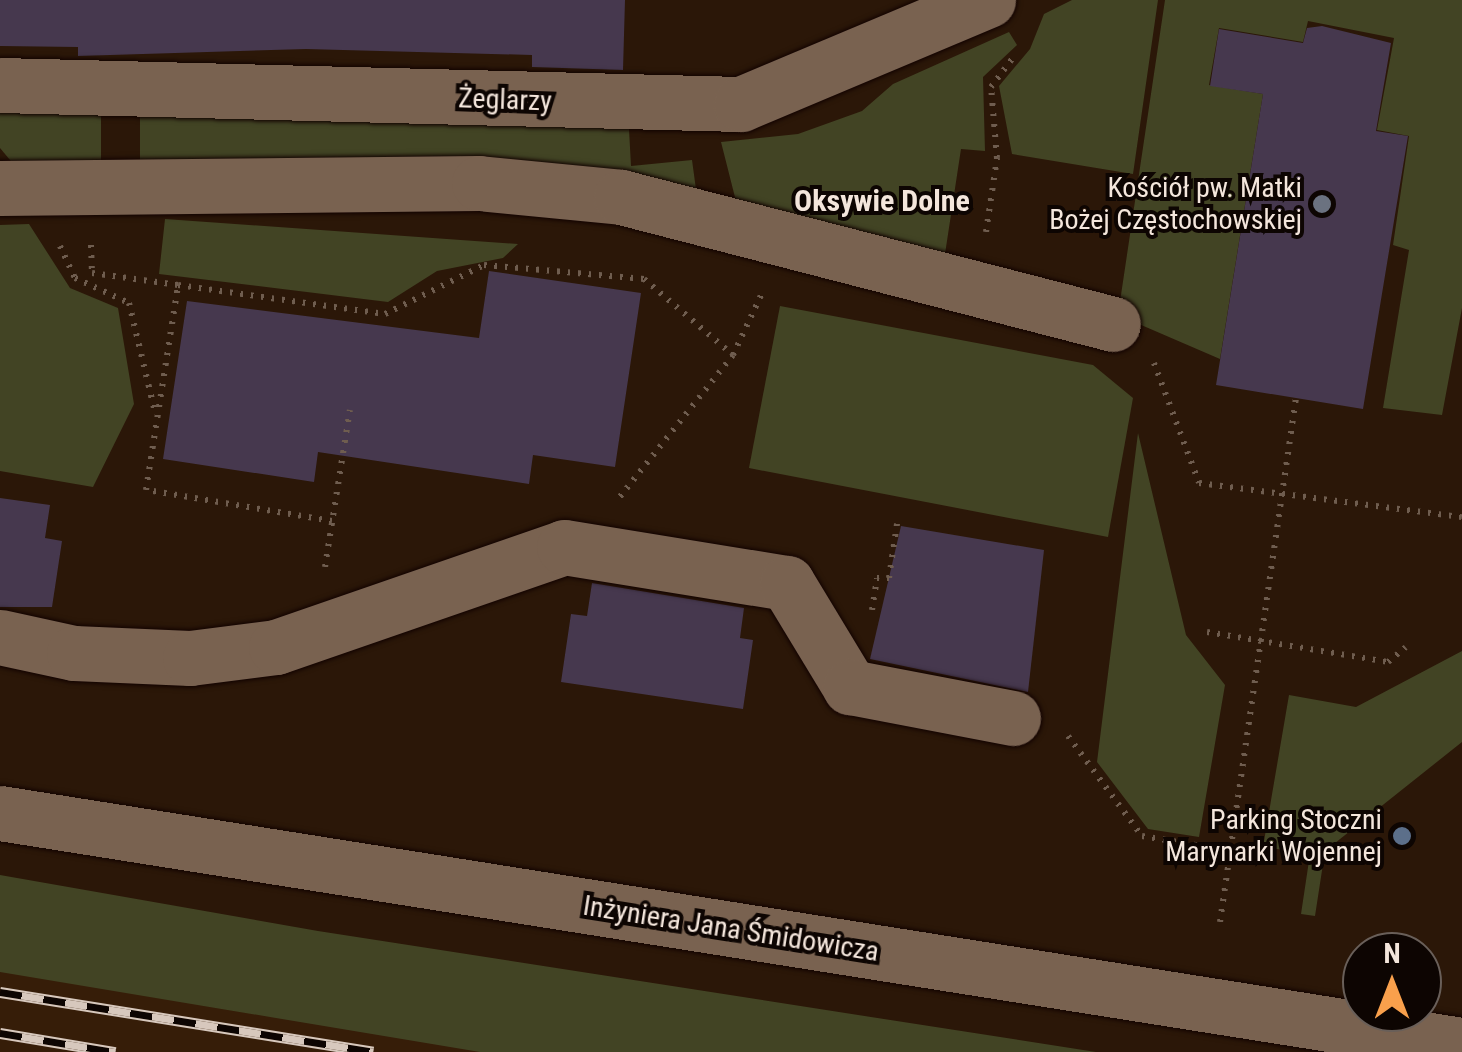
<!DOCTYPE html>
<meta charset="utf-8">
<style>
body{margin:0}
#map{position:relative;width:1462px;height:1052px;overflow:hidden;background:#2b1708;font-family:"Roboto Condensed",sans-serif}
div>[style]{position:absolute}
.built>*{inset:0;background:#361d08}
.green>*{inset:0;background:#424424}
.building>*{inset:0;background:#46384e}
.path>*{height:6px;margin-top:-3px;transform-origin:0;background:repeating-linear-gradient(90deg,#6f5d4f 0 2.5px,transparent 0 10.5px)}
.roads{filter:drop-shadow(0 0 2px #120300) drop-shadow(0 0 2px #120300)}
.minor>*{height:55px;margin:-27.5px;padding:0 27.5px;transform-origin:27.5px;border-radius:27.5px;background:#796250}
.tertiary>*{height:55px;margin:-27.5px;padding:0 27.5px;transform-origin:27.5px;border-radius:27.5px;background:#796250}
.rail>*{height:11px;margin-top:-5.5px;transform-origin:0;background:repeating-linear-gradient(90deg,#0d0502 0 22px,#d7c8bd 0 44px);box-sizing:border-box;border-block:2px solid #d7c8bd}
.dots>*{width:28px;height:28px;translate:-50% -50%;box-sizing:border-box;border:5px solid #0d0502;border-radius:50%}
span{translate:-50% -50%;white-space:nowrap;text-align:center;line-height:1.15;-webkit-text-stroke:8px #0d0502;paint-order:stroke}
.street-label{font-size:28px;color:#f4e6dc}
.poi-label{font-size:28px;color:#f4e6dc}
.right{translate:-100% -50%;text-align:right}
.neighbourhood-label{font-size:30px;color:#f4e6dc;font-weight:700}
.north{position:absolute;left:1342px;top:932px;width:100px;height:100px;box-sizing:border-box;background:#0d0502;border:2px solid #695f59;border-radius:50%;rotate:0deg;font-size:28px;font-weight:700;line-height:40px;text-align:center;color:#f4e6dc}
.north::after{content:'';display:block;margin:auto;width:35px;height:45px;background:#f9a04c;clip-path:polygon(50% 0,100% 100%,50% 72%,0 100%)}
</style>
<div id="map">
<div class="built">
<i style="clip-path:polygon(0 966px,529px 1052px,0 1052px)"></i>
</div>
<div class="green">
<i style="clip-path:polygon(1072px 0,1158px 0,1133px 174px,1012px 154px,999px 86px,1030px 49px,1044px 14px)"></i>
<i style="clip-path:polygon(1165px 0,1462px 0,1462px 308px,1442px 415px,1383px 408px,1409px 250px,1393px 245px,1409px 136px,1377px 130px,1394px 38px,1308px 21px,1303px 42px,1219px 28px,1209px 85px,1263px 94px,1220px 359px,1118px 315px)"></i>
<i style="clip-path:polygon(1009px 32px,1017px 45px,983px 77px,985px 151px,961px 149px,945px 254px,740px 217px,721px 142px,798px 134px,862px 111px,893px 84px)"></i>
<i style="clip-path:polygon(0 106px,101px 108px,101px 164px,15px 166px,0 148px)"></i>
<i style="clip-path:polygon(140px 111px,629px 129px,631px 166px,692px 160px,698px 204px,140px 163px)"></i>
<i style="clip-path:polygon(165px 219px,518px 244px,503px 258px,437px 271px,388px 302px,159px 274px)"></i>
<i style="clip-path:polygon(29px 224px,70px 288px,118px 308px,134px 404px,93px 487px,0 471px,0 225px)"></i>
<i style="clip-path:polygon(780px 306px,1093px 365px,1133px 398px,1108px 537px,749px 468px)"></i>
<i style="clip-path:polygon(1138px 433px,1186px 635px,1225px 685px,1199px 837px,1148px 829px,1097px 762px)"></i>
<i style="clip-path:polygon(1462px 651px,1462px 742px,1325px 851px,1315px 916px,1301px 914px,1310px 854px,1263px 847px,1289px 695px,1356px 707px)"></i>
<i style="clip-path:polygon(0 875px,318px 931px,1096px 1052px,480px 1052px,0 972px)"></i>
</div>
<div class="building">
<i style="clip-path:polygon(0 0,625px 0,623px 70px,532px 67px,532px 55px,306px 49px,78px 56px,78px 47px,0 46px)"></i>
<i style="clip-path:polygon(1322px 26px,1391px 43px,1376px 131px,1408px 136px,1363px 409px,1216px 385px,1263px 94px,1210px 86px,1219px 29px,1303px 43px,1307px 28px)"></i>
<i style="clip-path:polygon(489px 271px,641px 293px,615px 467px,533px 455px,529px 484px,318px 452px,314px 482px,163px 459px,187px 301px,479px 338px)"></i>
<i style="clip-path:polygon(0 498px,50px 505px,45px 538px,62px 541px,52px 607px,0 607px)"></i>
<i style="clip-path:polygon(901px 526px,1044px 550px,1028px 692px,870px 659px)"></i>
<i style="clip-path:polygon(592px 583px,744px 608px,740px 638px,753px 640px,743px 709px,561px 682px,571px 614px,587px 616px)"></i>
</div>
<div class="path">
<i style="left:986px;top:232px;width:75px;rotate:-81.5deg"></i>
<i style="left:997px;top:158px;width:71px;rotate:-94.8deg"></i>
<i style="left:991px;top:87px;width:40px;rotate:-53deg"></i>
<i style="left:91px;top:245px;width:28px;rotate:88deg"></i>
<i style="left:92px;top:273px;width:87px;rotate:7.9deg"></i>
<i style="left:60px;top:246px;width:35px;rotate:65deg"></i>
<i style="left:75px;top:278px;width:60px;rotate:24.8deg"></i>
<i style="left:129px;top:303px;width:112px;rotate:76.6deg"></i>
<i style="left:733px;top:355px;width:68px;rotate:-64.9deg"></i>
<i style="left:1154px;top:363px;width:128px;rotate:69.4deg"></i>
<i style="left:1199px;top:483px;width:265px;rotate:7.4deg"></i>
<i style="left:332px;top:521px;width:189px;rotate:-170.5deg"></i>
<i style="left:146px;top:490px;width:207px;rotate:-81.1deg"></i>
<i style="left:178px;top:285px;width:209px;rotate:8deg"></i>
<i style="left:385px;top:314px;width:110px;rotate:-26.3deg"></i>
<i style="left:484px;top:265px;width:161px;rotate:5deg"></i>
<i style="left:644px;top:279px;width:117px;rotate:40.5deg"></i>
<i style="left:733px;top:355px;width:184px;rotate:128.6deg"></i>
<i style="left:325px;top:567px;width:159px;rotate:-81deg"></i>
<i style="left:872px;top:610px;width:32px;rotate:-81deg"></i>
<i style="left:877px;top:578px;width:12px"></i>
<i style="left:889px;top:578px;width:55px;rotate:-81.6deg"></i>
<i style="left:1207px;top:632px;width:183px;rotate:9.4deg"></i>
<i style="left:1388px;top:662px;width:23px;rotate:-40deg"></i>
<i style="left:1068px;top:736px;width:124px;rotate:53.5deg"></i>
<i style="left:1142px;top:836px;width:90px;rotate:9.6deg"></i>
<i style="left:1220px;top:922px;width:529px;rotate:-81.75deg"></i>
</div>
<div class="roads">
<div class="minor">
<i style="left:0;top:85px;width:741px;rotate:1.47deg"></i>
<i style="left:741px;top:104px;width:268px;rotate:-22.8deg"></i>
<i style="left:0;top:188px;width:479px;rotate:-0.6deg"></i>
<i style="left:479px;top:183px;width:143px;rotate:5.6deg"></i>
<i style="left:621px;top:197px;width:508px;rotate:14.47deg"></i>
<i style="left:0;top:637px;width:76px;rotate:12.2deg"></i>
<i style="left:74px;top:653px;width:116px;rotate:2.5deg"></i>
<i style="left:190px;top:658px;width:87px;rotate:-7.3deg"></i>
<i style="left:276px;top:647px;width:305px;rotate:-19.1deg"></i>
<i style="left:564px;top:547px;width:226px;rotate:9.2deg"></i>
<i style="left:787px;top:583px;width:122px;rotate:58.8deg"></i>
<i style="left:850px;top:687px;width:166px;rotate:10.8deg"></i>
</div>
<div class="tertiary">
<i style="left:0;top:813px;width:1480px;rotate:9.02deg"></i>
</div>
</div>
<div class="rail">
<i style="left:0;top:992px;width:378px;rotate:9.1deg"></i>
<i style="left:0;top:1033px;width:117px;rotate:9.4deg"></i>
</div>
<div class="dots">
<i style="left:1322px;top:204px;background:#6b7280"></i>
<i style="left:1402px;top:836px;background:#5c6f8a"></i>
</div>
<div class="street-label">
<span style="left:505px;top:100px;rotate:2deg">Żeglarzy</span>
<span style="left:731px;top:929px;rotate:9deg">Inżyniera Jana Śmidowicza</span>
</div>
<div class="poi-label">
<span class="right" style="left:1302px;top:204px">Kościół pw. Matki<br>Bożej Częstochowskiej</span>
<span class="right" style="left:1382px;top:836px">Parking Stoczni<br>Marynarki Wojennej</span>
</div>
<div class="neighbourhood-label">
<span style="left:882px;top:201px">Oksywie Dolne</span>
</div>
<div class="north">N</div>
</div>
